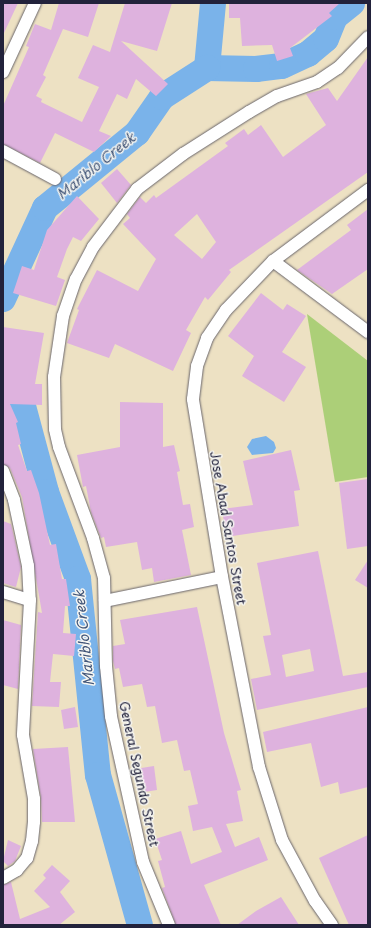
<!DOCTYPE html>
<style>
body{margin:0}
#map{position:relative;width:371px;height:928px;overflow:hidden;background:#ede1c3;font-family:"Playpen Sans",sans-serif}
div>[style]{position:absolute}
.green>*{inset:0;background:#accf78}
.water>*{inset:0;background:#7ab3ea}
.river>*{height:26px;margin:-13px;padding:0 13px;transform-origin:13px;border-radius:13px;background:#7ab3ea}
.building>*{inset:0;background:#deb2de}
.roads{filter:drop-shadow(0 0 1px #69656b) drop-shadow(0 0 1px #69656b)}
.street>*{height:12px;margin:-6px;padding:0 6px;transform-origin:6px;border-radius:6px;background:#fff}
span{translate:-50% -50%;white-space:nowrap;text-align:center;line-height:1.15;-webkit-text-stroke:3px #f6f6f2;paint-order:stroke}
.street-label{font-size:13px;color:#22223b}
.water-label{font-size:14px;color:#415578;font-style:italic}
.frame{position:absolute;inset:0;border:4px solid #22223b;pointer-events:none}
</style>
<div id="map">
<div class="green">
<i style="clip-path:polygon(307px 314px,368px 361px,368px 477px,335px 482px)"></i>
</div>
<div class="water">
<i style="clip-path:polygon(266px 436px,274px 442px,276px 448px,273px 453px,252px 455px,247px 447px,252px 439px)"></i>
</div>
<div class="river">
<i style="left:207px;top:68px;width:49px;rotate:1.2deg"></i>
<i style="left:256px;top:69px;width:26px;rotate:-7deg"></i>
<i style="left:282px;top:66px;width:29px;rotate:-25deg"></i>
<i style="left:308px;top:54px;width:23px;rotate:-40deg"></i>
<i style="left:326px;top:39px;width:24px;rotate:-68deg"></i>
<i style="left:335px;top:17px;width:22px;rotate:-39deg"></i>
<i style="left:207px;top:68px;width:65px;rotate:-84.7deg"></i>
<i style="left:3px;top:299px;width:100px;rotate:-65.2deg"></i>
<i style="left:45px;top:208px;width:119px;rotate:-39.2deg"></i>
<i style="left:137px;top:133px;width:44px;rotate:-55.2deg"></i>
<i style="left:162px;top:97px;width:54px;rotate:-32.8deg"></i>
<i style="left:3px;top:357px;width:53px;rotate:67.8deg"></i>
<i style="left:23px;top:406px;width:89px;rotate:75deg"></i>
<i style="left:46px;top:492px;width:93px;rotate:69.8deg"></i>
<i style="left:78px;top:579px;width:197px;rotate:84.2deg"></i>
<i style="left:98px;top:775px;width:156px;rotate:74.4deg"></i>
</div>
<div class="building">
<i style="clip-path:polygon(3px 3px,18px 3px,3px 35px)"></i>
<i style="clip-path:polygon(59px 3px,99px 3px,88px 37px,63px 29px,43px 75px,46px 77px,36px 96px,42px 99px,41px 102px,82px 122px,99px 87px,78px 78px,93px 45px,110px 52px,125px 3px,172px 3px,157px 51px,121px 41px,168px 84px,156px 96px,136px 79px,127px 99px,117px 94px,99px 131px,111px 136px,94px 152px,55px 133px,40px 163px,3px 144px,3px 106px,29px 47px,26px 46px,35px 24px,51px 30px)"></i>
<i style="clip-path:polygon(229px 3px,340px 3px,329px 13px,332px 16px,290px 48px,293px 56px,277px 61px,272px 45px,242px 46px,240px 18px,229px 18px)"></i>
<i style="clip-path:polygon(evenodd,368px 57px,368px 172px,229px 270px,231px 272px,208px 300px,205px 297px,186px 330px,191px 333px,173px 371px,115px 344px,109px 358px,67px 343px,79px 310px,77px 309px,97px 270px,138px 291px,156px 259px,123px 224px,130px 218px,127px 214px,140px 197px,146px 203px,154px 195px,156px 198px,228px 146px,225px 143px,244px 129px,248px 135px,261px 125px,283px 157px,326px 125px,306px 94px,328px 88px,337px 101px,368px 57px,197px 214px,216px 242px,202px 259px,174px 235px,197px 214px)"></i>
<i style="clip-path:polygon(117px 169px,131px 185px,117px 203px,101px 183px)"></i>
<i style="clip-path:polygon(77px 196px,99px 219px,81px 241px,73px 237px,67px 249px,57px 277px,65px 280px,56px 306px,13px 293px,22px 266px,34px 270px,47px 230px)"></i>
<i style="clip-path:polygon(368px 209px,368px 269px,332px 294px,297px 270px,351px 230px,347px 225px)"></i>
<i style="clip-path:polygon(261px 293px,283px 310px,287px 304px,306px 316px,282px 352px,306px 367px,284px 402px,242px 376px,254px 356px,228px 336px)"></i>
<i style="clip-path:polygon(3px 327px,44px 333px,35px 384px,42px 384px,42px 405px,10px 404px,18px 422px,16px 423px,21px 444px,18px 445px,27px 471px,31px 470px,39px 493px,50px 545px,56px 544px,62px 579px,66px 579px,70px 606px,65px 606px,63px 633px,76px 634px,74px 656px,53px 654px,50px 682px,61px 682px,59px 707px,32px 706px,38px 612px,42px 613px,22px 497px,10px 468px,3px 464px)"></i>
<i style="clip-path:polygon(120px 402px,163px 403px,163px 447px,174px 445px,180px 471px,177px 472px,183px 505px,190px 504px,194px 527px,182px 530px,191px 575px,154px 582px,152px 568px,142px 570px,137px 542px,106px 547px,104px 537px,101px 538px,91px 512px,86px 486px,83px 487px,77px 455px,120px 447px)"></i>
<i style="clip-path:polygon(291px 450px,300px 490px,294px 491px,299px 526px,226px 537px,222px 509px,253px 505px,243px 461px)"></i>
<i style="clip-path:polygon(368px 479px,368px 546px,347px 549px,339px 483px)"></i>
<i style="clip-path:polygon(3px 521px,11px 524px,21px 567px,16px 587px,3px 583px)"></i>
<i style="clip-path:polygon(evenodd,318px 551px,343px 676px,368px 672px,368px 687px,257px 710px,251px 679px,271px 675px,263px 636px,271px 635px,257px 563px,318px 551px,310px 649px,314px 671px,286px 677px,282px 655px,310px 649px)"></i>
<i style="clip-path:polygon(368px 560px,368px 588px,355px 580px)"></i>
<i style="clip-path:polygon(197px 607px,224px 733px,241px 790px,237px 791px,243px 821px,226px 824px,235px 847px,259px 837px,268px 860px,204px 885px,221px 925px,176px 925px,162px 888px,165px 887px,158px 861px,162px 860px,155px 839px,181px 831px,191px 864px,222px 852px,212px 827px,193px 831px,188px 806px,198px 804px,190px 770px,184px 771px,177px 740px,162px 743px,155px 706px,147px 707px,142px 684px,123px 687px,119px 668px,115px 669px,113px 661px,113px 646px,125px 644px,120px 620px)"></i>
<i style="clip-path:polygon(3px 620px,21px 625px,18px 689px,3px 685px)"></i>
<i style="clip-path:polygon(75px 707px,78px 727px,64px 729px,61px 710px)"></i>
<i style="clip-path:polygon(368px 707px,368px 787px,340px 794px,338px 782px,321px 787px,311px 743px,267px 752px,263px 732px)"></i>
<i style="clip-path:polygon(68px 747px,75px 822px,42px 822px,41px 798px,33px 749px)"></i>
<i style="clip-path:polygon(154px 766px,157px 790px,138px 793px,135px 769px)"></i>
<i style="clip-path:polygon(368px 835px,368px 925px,349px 925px,319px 858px)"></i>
<i style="clip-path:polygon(8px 840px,21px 846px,15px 861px,8px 866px,3px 861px)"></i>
<i style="clip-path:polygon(52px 865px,70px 881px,60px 892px,75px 912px,59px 925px,3px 925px,3px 885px,11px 882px,20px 919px,50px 907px,34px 891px,46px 878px,43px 875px)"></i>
<i style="clip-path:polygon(281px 897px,299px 925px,237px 925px,256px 911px)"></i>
</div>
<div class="roads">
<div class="street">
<i style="left:3px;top:72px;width:76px;rotate:-65.1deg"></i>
<i style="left:3px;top:151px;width:59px;rotate:28.3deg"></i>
<i style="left:273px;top:261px;width:119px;rotate:36.8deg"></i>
<i style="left:3px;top:471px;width:31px;rotate:69deg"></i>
<i style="left:14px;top:500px;width:67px;rotate:78deg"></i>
<i style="left:28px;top:566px;width:34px;rotate:87deg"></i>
<i style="left:30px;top:600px;width:135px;rotate:93deg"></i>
<i style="left:23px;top:735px;width:65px;rotate:80.2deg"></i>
<i style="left:34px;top:799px;width:23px;rotate:90deg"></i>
<i style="left:34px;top:822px;width:19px;rotate:96deg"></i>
<i style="left:32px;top:841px;width:18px;rotate:106deg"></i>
<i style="left:27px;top:858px;width:16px;rotate:130deg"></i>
<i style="left:17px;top:870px;width:16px;rotate:150deg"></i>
<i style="left:3px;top:592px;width:28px;rotate:17deg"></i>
<i style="left:105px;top:601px;width:119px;rotate:-11.6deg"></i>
<i style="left:169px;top:925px;width:68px;rotate:-112.4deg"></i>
<i style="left:143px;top:862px;width:149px;rotate:-102.4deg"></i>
<i style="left:111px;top:716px;width:50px;rotate:-95.7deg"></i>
<i style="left:106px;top:666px;width:88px;rotate:-91.3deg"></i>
<i style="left:104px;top:578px;width:41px;rotate:-105.4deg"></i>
<i style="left:93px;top:538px;width:97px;rotate:-110.5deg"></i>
<i style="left:59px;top:447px;width:18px;rotate:-103deg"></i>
<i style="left:55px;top:429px;width:52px;rotate:-91.1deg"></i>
<i style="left:54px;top:377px;width:62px;rotate:-81.6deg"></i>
<i style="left:63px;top:316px;width:39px;rotate:-71deg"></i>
<i style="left:76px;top:279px;width:36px;rotate:-62deg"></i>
<i style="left:93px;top:247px;width:73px;rotate:-52.8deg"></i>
<i style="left:137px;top:189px;width:58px;rotate:-37.3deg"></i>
<i style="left:183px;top:154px;width:78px;rotate:-32.5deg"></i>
<i style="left:249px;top:112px;width:32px;rotate:-30deg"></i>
<i style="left:277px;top:96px;width:42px;rotate:-19.3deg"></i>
<i style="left:317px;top:82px;width:25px;rotate:-34deg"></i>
<i style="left:338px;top:68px;width:43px;rotate:-45.9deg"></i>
<i style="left:332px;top:925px;width:29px;rotate:-125deg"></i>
<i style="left:315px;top:901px;width:69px;rotate:-118.4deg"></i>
<i style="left:282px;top:840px;width:77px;rotate:-107.5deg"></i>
<i style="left:259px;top:767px;width:194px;rotate:-101deg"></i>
<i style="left:222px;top:577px;width:180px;rotate:-99.3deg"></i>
<i style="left:193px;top:399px;width:33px;rotate:-83deg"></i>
<i style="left:197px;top:366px;width:30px;rotate:-70deg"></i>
<i style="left:207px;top:338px;width:34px;rotate:-56deg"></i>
<i style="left:226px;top:310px;width:68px;rotate:-46.2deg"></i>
<i style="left:273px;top:261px;width:119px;rotate:-36.8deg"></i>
</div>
</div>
<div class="street-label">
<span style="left:228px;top:528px;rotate:80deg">Jose Abad Santos Street</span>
<span style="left:139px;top:774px;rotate:78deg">General Segundo Street</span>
</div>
<div class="water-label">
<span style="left:96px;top:166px;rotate:-39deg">Mariblo Creek</span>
<span style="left:84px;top:638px;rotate:-96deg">Mariblo Creek</span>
</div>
<div class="frame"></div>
</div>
